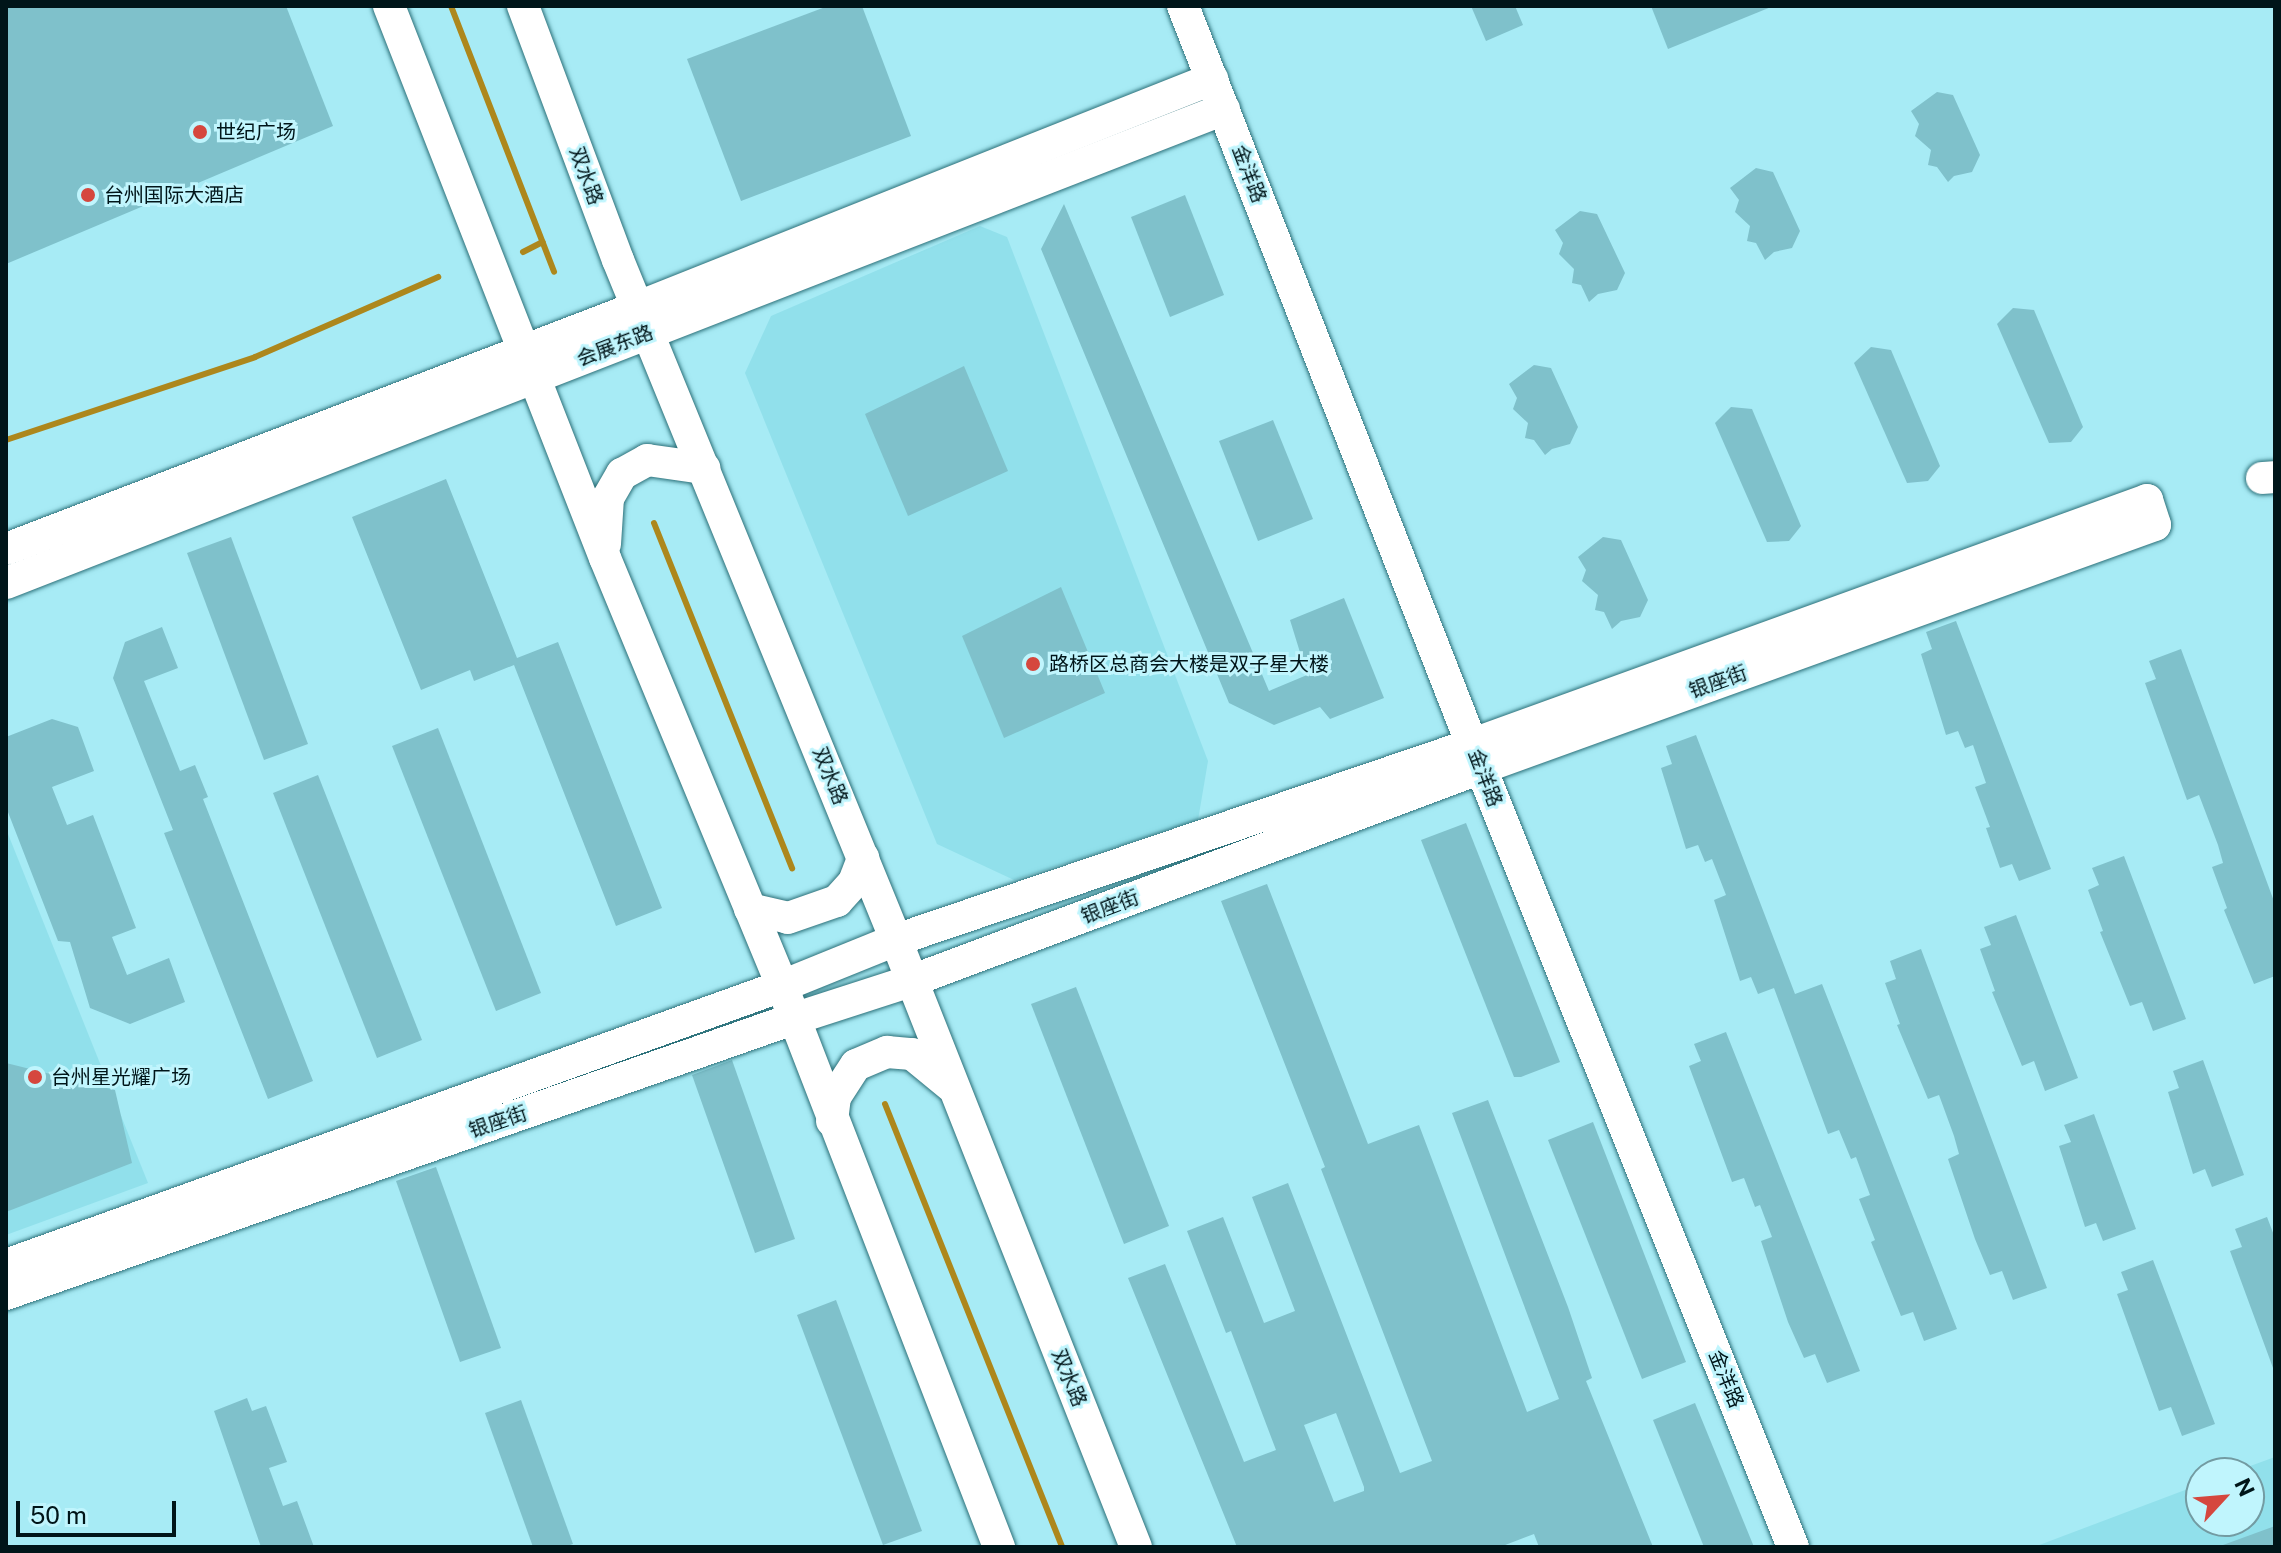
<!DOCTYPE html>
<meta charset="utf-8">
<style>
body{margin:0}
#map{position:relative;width:2281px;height:1553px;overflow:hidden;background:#a7ebf5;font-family:"Public Sans","Noto Sans SC",sans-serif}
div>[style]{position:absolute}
.built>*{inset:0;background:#91e0eb}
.stream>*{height:6px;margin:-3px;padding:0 3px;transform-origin:3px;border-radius:3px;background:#ad871c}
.building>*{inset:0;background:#7fc1cb}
.roads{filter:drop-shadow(0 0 2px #2c7079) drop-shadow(0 0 2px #2c7079)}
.secondary>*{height:32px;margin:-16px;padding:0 16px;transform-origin:16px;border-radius:16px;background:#fff}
.dots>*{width:22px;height:22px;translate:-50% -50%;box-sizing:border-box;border:4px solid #c0f5fd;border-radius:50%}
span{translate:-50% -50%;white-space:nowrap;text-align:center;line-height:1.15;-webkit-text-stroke:6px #c0f5fd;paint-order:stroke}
.poi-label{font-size:20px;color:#001519}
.left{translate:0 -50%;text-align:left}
.street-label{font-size:20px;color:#001519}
.frame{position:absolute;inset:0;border:8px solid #001519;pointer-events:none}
.north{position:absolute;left:2185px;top:1457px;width:80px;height:80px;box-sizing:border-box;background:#c0f5fd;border:2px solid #739ba2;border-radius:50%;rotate:64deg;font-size:22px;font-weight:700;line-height:32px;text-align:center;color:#001519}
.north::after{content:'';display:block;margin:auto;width:28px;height:36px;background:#d5473e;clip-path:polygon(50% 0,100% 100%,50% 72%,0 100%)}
.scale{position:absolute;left:16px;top:1501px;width:160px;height:36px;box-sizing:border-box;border:4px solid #001519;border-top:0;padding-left:10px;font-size:24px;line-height:28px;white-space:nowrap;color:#001519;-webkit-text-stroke:6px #c0f5fd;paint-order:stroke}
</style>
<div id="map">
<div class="built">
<i style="clip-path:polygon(980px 226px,1007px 237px,1208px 761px,1198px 820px,1014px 880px,937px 844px,745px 373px,771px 316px)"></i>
<i style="clip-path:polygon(6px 829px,148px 1183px,6px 1235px)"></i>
<i style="clip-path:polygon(2275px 1457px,2275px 1547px,2034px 1547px,2201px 1484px,2201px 1521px,2249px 1521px,2249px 1473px,2231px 1473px)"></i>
</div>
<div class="stream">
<i style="left:451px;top:6px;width:285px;rotate:68.8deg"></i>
<i style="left:523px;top:252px;width:22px;rotate:-27deg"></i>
<i style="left:6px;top:440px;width:262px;rotate:-18.4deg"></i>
<i style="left:255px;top:357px;width:200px;rotate:-23.6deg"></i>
<i style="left:654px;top:523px;width:372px;rotate:68.2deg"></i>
<i style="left:885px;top:1104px;width:477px;rotate:68.2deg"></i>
</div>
<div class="building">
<i style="clip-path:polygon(6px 6px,286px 6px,333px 126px,6px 264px)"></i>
<i style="clip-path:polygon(828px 6px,862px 6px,911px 136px,741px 201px,687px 59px)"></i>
<i style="clip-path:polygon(1471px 6px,1515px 6px,1523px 25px,1486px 41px)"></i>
<i style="clip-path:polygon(1651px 6px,1771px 6px,1771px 7px,1668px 49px)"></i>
<i style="clip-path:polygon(1937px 92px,1953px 95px,1980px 155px,1972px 172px,1954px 176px,1948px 182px,1937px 167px,1928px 165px,1931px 150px,1915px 136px,1919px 124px,1911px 111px)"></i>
<i style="clip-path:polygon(1756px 168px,1773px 172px,1800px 231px,1792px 248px,1774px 252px,1765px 260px,1756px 243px,1747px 241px,1750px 226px,1735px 212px,1739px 200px,1730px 188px)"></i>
<i style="clip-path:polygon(1185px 195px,1224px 295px,1170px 317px,1131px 217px)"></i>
<i style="clip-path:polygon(1064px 204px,1269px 691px,1307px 675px,1290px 620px,1344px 598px,1384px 698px,1330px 719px,1320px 707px,1274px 725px,1229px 703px,1041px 249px)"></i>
<i style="clip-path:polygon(1580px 211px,1597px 214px,1625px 273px,1617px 290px,1598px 294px,1589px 302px,1581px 285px,1572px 283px,1574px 269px,1559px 254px,1563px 243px,1555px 230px)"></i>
<i style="clip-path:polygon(2013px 308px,2034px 310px,2083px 427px,2071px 442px,2049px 443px,1997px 324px)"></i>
<i style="clip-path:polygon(1871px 347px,1891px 350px,1940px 466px,1928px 481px,1907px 483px,1854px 363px)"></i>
<i style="clip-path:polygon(1534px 365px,1551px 368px,1578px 427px,1570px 444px,1552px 449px,1545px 455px,1534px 440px,1525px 438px,1528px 423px,1513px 409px,1517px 398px,1509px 384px)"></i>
<i style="clip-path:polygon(964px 366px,1008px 471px,908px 516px,865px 414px)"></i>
<i style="clip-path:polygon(1731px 407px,1752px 409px,1801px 526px,1789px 541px,1767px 542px,1715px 423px)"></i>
<i style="clip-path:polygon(1273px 420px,1313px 519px,1258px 541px,1219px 441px)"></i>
<i style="clip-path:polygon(446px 479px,517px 658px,558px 642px,662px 908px,616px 926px,514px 665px,474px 681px,470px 670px,421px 690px,352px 517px)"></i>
<i style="clip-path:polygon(231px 537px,308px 744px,264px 760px,187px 553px)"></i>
<i style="clip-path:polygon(1603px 537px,1621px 540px,1648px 600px,1640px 617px,1621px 621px,1612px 629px,1604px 612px,1595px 610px,1598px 595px,1582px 581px,1586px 570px,1578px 557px)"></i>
<i style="clip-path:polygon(1061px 587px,1105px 693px,1004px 738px,962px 636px)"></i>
<i style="clip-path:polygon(1956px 621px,2051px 869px,2019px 881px,2012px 864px,2000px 868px,1986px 828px,1990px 827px,1975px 787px,1986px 783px,1973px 745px,1965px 748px,1958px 731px,1946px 735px,1921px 654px,1932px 649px,1926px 632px)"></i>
<i style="clip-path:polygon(162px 627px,178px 668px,144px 681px,180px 771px,195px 765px,208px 797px,203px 799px,313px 1081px,268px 1099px,164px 833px,173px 830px,113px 678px,125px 642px)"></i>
<i style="clip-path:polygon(2181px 649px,2275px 904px,2275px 976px,2254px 984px,2224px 910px,2227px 908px,2212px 867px,2223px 863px,2218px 845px,2199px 795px,2187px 800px,2145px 683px,2156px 679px,2149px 661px)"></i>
<i style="clip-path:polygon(52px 719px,78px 727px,94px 771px,52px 787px,67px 825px,93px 815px,136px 928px,112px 937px,127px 975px,169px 958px,185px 1002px,130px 1024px,90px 1008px,70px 942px,58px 941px,6px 807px,6px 737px)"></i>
<i style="clip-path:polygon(438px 728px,541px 993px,496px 1011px,392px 746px)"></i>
<i style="clip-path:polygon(1696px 735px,1795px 994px,1822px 984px,1957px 1329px,1924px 1341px,1913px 1312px,1901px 1316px,1871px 1242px,1875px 1240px,1859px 1199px,1870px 1195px,1856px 1157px,1851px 1159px,1839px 1130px,1828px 1134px,1774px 988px,1758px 994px,1751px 977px,1740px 981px,1714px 900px,1726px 895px,1712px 859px,1705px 862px,1698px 845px,1686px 849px,1661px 768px,1672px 764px,1666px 746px)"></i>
<i style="clip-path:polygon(318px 775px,422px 1040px,377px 1058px,273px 793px)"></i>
<i style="clip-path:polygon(1466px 823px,1560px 1062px,1521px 1077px,1514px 1077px,1421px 840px)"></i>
<i style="clip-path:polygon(2124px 856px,2186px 1019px,2153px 1031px,2142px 1002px,2130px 1006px,2100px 932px,2103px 931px,2088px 890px,2099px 885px,2092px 868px)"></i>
<i style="clip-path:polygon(evenodd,1267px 884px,1368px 1144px,1419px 1125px,1527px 1412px,1559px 1399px,1452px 1113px,1488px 1100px,1568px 1307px,1592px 1378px,1586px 1381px,1653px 1547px,1539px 1547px,1534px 1534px,1500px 1547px,1237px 1547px,1128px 1278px,1165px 1264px,1244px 1462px,1276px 1450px,1231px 1331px,1226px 1333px,1187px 1231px,1223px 1217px,1264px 1323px,1295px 1311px,1252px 1197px,1288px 1183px,1400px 1473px,1432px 1461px,1321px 1169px,1325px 1167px,1221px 901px,1267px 884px,1336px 1413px,1364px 1487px,1364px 1491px,1334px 1502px,1304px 1425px,1336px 1413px)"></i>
<i style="clip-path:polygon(2016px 915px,2078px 1078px,2045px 1091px,2034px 1061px,2022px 1066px,1992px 992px,1995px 991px,1980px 949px,1991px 945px,1984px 927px)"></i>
<i style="clip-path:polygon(1921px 949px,2047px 1288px,2013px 1300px,2002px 1271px,1990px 1275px,1975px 1239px,1948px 1159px,1959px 1154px,1954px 1136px,1939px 1095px,1928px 1099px,1897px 1025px,1900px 1024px,1885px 983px,1896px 979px,1890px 961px)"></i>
<i style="clip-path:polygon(1076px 987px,1169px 1226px,1124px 1244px,1031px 1004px)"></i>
<i style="clip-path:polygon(1726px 1032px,1860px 1371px,1827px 1383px,1815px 1354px,1804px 1358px,1788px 1322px,1761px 1241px,1772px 1237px,1760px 1205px,1755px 1207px,1744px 1178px,1732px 1182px,1689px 1066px,1701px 1061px,1694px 1044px)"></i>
<i style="clip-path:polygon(732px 1060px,795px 1239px,755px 1253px,692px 1075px)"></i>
<i style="clip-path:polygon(2203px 1060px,2244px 1175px,2212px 1187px,2205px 1169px,2193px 1174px,2168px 1092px,2179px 1088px,2173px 1071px)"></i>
<i style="clip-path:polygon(6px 1063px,115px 1090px,132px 1163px,6px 1212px)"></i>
<i style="clip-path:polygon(2094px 1114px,2136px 1229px,2103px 1241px,2096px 1223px,2085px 1227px,2059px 1146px,2071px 1142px,2064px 1125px)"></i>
<i style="clip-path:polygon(1593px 1122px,1686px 1362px,1642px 1379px,1548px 1140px)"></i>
<i style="clip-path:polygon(436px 1167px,501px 1348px,460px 1362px,396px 1181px)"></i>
<i style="clip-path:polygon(2267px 1217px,2275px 1238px,2273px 1368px,2230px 1251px,2242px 1247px,2235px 1229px)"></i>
<i style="clip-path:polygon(2153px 1260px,2215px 1424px,2182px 1436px,2171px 1407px,2159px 1411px,2117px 1294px,2128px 1290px,2121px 1272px)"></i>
<i style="clip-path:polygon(836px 1300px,922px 1531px,883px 1545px,797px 1315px)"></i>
<i style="clip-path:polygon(247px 1398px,252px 1411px,266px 1406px,287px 1462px,269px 1468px,283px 1506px,297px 1501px,314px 1547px,261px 1547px,214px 1411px)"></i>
<i style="clip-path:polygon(521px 1400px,573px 1544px,564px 1547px,533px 1547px,485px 1413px)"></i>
<i style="clip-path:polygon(1695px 1403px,1754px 1547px,1704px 1547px,1653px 1420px)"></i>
<i style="clip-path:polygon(2275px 1526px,2275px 1547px,2223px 1547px,2223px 1545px)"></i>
</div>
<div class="roads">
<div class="secondary">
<i style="left:389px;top:6px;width:593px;rotate:68.63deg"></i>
<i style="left:605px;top:558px;width:463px;rotate:67.5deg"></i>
<i style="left:782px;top:986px;width:602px;rotate:68.85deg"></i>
<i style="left:523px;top:6px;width:271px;rotate:69.5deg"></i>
<i style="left:618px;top:260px;width:735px;rotate:67.76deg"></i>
<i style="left:896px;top:940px;width:653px;rotate:68.43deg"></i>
<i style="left:1183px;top:6px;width:818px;rotate:68.64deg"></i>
<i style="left:1481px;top:768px;width:839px;rotate:68.17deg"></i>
<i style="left:2262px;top:478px;width:13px;rotate:-4deg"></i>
<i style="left:605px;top:544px;width:46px;rotate:-86.3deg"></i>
<i style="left:608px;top:498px;width:28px;rotate:-60deg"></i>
<i style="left:622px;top:474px;width:29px;rotate:-29deg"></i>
<i style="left:647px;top:460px;width:58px;rotate:8deg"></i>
<i style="left:6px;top:549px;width:677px;rotate:-20.95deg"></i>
<i style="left:638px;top:307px;width:618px;rotate:-21.66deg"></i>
<i style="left:6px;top:583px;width:1307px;rotate:-21.26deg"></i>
<i style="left:750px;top:909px;width:39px;rotate:13deg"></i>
<i style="left:788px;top:918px;width:52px;rotate:-19.1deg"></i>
<i style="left:837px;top:901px;width:25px;rotate:-48deg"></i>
<i style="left:854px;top:882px;width:26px;rotate:-69deg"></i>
<i style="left:832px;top:1121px;width:24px;rotate:-83deg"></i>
<i style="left:835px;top:1097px;width:38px;rotate:-57deg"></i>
<i style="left:856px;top:1065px;width:34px;rotate:-23deg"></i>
<i style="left:887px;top:1052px;width:25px;rotate:5deg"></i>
<i style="left:912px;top:1054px;width:50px;rotate:39.4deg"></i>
<i style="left:6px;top:1265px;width:825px;rotate:-19.78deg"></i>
<i style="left:782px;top:986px;width:123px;rotate:-22deg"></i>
<i style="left:896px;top:940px;width:609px;rotate:-18.76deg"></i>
<i style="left:1473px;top:744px;width:717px;rotate:-19.9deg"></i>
<i style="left:2147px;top:500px;width:26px;rotate:72deg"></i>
<i style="left:2155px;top:525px;width:716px;rotate:160.17deg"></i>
<i style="left:1481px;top:768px;width:608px;rotate:159.51deg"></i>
<i style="left:911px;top:981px;width:124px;rotate:162.1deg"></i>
<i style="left:793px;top:1019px;width:834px;rotate:160.74deg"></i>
</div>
</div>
<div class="dots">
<i style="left:200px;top:132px;background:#d5473e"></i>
<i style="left:88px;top:195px;background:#d5473e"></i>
<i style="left:1033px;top:664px;background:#d5473e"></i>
<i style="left:35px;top:1077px;background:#d5473e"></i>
</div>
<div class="poi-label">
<span class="left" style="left:216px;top:132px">世纪广场</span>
<span class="left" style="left:104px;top:195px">台州国际大酒店</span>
<span class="left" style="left:1049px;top:664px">路桥区总商会大楼是双子星大楼</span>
<span class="left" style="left:51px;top:1077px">台州星光耀广场</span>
</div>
<div class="street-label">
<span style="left:1249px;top:174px;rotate:69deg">金洋路</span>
<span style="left:586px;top:176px;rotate:70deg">双水路</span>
<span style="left:615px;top:346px;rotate:-21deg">会展东路</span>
<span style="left:1718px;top:682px;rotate:-20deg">银座街</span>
<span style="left:830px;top:776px;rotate:68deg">双水路</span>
<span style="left:1485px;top:778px;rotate:69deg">金洋路</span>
<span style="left:1110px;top:907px;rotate:-21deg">银座街</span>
<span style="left:498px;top:1122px;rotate:-19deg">银座街</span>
<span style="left:1069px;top:1378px;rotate:68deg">双水路</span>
<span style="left:1726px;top:1379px;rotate:68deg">金洋路</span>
</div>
<div class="frame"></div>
<div class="north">N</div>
<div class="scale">50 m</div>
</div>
